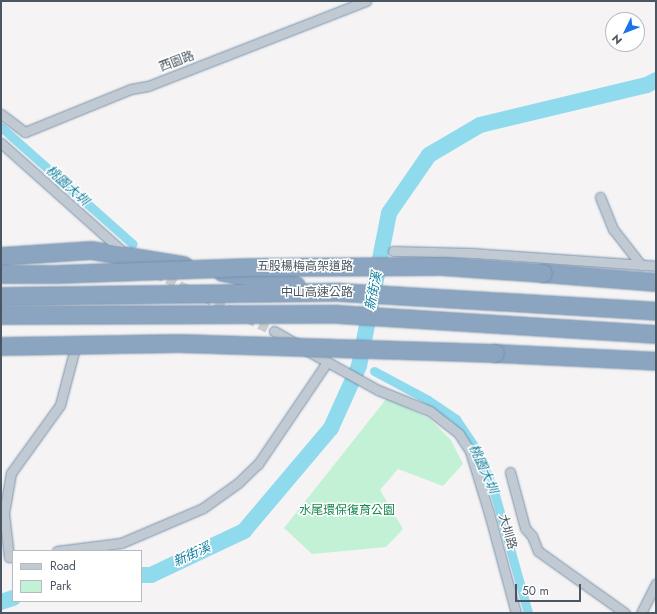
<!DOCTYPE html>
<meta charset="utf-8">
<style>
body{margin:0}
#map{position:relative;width:657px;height:614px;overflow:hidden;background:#f5f3f3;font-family:Jost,"Noto Sans TC",sans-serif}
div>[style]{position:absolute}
.green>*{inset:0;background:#c3f1d5}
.canal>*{height:9px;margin:-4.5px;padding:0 4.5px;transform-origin:4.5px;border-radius:4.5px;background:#90daee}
.river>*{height:16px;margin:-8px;padding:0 8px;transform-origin:8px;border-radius:8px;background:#90daee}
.street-tunnel>*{height:9px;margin-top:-4.5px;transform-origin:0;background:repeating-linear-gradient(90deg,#caccce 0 9px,transparent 0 13.5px)}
.roads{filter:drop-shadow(0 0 1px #7690ad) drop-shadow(0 0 1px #7690ad)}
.street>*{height:9px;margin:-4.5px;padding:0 4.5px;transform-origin:4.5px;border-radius:4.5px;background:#c1cad2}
.highway>*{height:17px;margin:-8.5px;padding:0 8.5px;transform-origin:8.5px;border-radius:8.5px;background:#8ba5c1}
.bridges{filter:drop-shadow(0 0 1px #7690ad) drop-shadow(0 0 1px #7690ad)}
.highway-bridge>*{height:17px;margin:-8.5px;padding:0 8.5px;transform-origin:8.5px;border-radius:8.5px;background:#8ba5c1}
span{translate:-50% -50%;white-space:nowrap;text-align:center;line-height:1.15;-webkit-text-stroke:3px #fff;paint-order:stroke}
.street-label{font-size:12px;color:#4a5661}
.park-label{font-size:12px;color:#17864f}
.water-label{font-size:13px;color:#0c7c9b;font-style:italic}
.frame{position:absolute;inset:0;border:2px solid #4a5661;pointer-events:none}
.legend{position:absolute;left:12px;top:550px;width:130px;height:52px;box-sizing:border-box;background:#fff;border:1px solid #b7bbc0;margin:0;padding:5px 7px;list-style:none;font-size:12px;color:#4a5661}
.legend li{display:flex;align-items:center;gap:8px;height:20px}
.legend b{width:20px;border:1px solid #b7bbc0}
.north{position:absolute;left:605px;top:12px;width:40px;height:40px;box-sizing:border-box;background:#fff;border:1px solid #b7bbc0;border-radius:50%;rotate:227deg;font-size:11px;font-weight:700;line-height:16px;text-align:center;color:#4a5661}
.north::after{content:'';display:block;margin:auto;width:14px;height:18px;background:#1a73e8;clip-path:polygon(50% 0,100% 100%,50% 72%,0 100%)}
.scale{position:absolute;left:515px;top:584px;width:66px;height:18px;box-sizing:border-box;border:2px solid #4a5661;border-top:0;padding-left:5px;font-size:12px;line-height:14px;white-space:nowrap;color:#4a5661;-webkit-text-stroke:3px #fff;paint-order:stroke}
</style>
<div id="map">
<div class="green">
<i style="clip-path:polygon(387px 398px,430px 419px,451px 440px,463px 464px,443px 486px,398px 469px,380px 490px,403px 529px,386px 547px,312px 554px,284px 528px)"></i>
</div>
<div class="canal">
<i style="left:1px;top:127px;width:176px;rotate:41.6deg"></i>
<i style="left:374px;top:371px;width:61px;rotate:28.2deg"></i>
<i style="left:428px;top:400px;width:34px;rotate:34deg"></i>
<i style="left:456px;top:419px;width:37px;rotate:56deg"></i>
<i style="left:477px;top:450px;width:44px;rotate:67.5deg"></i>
<i style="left:494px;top:491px;width:127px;rotate:74.4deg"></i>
</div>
<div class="river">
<i style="left:141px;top:575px;width:10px"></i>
<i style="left:151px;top:575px;width:103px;rotate:-25.3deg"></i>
<i style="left:244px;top:531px;width:135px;rotate:-49.8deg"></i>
<i style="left:331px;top:428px;width:68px;rotate:-65.7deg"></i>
<i style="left:359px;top:366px;width:156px;rotate:-78.9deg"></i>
<i style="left:389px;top:213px;width:70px;rotate:-55.4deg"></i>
<i style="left:429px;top:155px;width:59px;rotate:-30.5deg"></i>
<i style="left:480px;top:125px;width:172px;rotate:-13.5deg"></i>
<i style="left:647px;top:85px;width:10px;rotate:-29deg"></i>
<i style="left:1px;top:602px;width:13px;rotate:-18deg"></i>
</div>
<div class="street-tunnel">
<i style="left:155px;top:273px;width:39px;rotate:26deg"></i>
<i style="left:203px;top:297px;width:33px;rotate:25deg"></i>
<i style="left:247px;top:318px;width:30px;rotate:26deg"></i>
</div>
<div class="roads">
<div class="street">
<i style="left:1px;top:114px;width:30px;rotate:37deg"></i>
<i style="left:25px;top:132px;width:114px;rotate:-22.1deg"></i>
<i style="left:131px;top:89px;width:17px;rotate:-10deg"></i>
<i style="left:148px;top:86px;width:234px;rotate:-21.3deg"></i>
<i style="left:1px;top:143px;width:158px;rotate:41.7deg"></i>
<i style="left:600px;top:197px;width:35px;rotate:68deg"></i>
<i style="left:613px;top:229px;width:46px;rotate:52.1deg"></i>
<i style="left:393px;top:251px;width:79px;rotate:1.5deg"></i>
<i style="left:472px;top:253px;width:184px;rotate:4deg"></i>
<i style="left:274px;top:331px;width:24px;rotate:30deg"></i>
<i style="left:306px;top:350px;width:82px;rotate:29.1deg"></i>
<i style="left:378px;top:390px;width:56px;rotate:22deg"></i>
<i style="left:430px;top:411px;width:37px;rotate:38deg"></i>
<i style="left:459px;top:434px;width:20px;rotate:57deg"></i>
<i style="left:470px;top:451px;width:65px;rotate:73deg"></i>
<i style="left:489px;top:513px;width:104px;rotate:74.9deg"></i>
<i style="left:510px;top:472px;width:58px;rotate:75deg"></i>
<i style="left:525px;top:528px;width:11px;rotate:49deg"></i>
<i style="left:532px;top:536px;width:16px;rotate:68deg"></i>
<i style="left:538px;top:551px;width:107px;rotate:35.5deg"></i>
<i style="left:57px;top:551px;width:64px;rotate:-7.1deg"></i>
<i style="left:121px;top:543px;width:89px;rotate:-23.1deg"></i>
<i style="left:203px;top:508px;width:43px;rotate:-35.5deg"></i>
<i style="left:238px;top:483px;width:28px;rotate:-44deg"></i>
<i style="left:258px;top:464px;width:123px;rotate:-55.9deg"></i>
<i style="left:13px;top:557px;width:4px;rotate:180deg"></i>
<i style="left:9px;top:557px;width:44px;rotate:-96.5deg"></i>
<i style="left:4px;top:513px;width:41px;rotate:-80.1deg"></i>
<i style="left:11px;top:473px;width:84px;rotate:-54.2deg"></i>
<i style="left:60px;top:405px;width:63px;rotate:-75.3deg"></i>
<i style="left:641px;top:613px;width:33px;rotate:-63deg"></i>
</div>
<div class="highway">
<i style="left:1px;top:256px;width:90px;rotate:-3.8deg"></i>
<i style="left:91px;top:250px;width:94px;rotate:9.2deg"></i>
<i style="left:222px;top:272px;width:75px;rotate:10deg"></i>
<i style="left:543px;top:273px;width:113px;rotate:4.6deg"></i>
<i style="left:1px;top:296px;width:339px;rotate:-0.7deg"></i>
<i style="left:340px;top:292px;width:317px;rotate:3.4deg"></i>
<i style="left:1px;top:315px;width:337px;rotate:-0.2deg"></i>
<i style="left:338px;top:314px;width:319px;rotate:3.6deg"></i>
<i style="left:495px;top:353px;width:161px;rotate:2.8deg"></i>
</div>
</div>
<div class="bridges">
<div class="highway-bridge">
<i style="left:1px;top:274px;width:55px"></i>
<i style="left:56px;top:274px;width:193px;rotate:-2.1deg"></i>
<i style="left:249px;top:267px;width:193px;rotate:-0.3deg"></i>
<i style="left:442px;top:266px;width:101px;rotate:4deg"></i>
<i style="left:1px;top:346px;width:178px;rotate:-1deg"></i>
<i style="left:179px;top:343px;width:316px;rotate:1.8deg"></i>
</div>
</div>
<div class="street-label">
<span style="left:177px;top:62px;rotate:-21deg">西園路</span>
<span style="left:305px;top:267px">五股楊梅高架道路</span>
<span style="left:317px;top:293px">中山高速公路</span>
<span style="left:507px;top:532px;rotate:74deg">大圳路</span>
</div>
<div class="park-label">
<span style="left:347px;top:511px">水尾環保復育公園</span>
</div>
<div class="water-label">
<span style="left:67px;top:186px;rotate:42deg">桃園大圳</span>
<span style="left:374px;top:291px;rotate:-79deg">新街溪</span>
<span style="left:483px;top:469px;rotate:66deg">桃園大圳</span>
<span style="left:192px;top:555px;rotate:-25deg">新街溪</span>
</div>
<div class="frame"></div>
<ul class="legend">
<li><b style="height:5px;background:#c1cad2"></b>Road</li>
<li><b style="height:11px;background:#c3f1d5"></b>Park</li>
</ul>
<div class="north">N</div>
<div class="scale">50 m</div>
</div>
